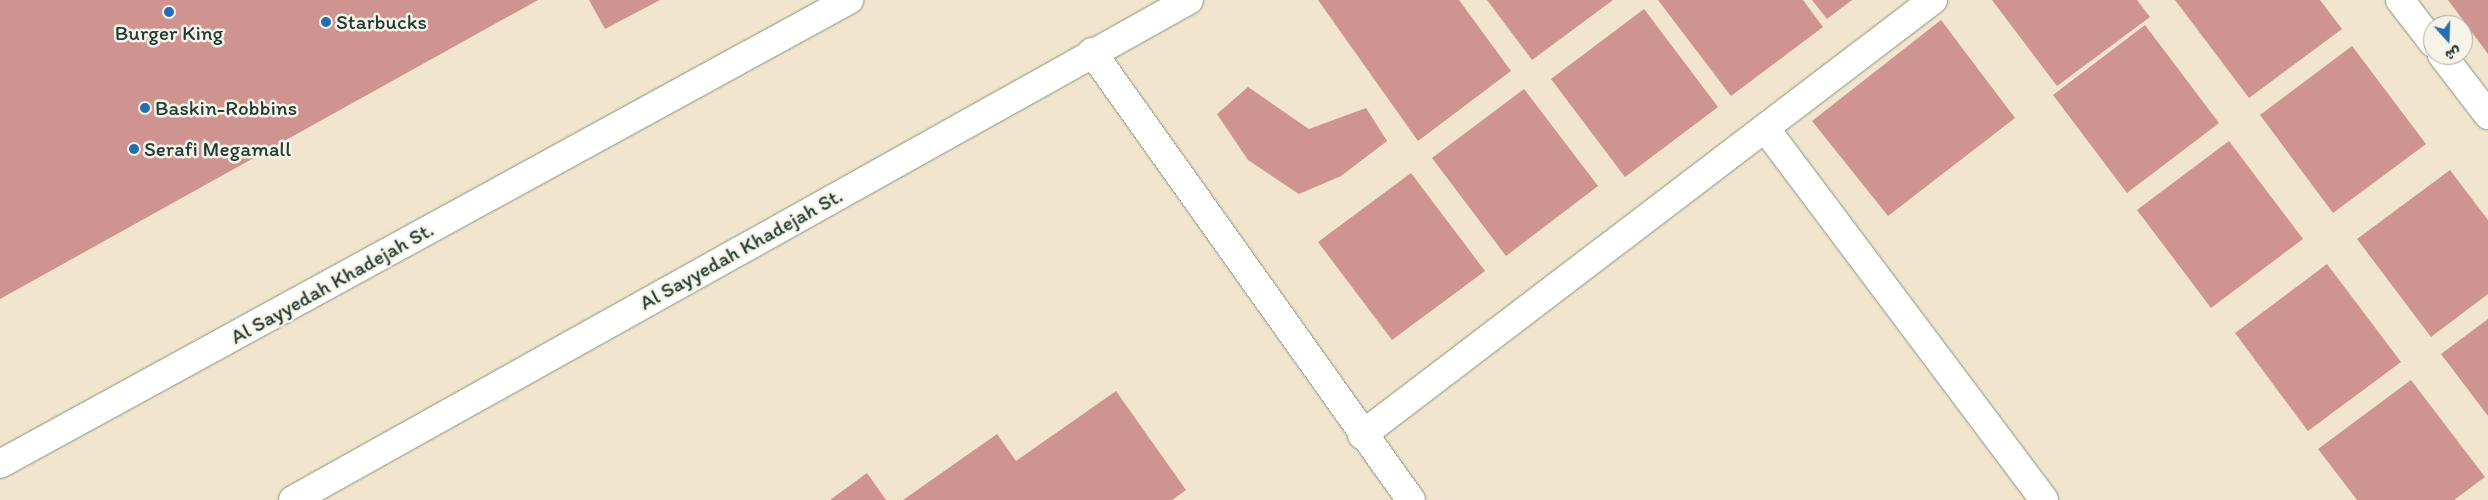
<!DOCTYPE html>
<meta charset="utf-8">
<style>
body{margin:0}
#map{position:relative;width:2488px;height:500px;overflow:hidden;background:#f1e6cd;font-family:Itim,"Playpen Sans Arabic",sans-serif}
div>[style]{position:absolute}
.building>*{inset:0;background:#cf9390}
.roads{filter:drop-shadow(0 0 1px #889280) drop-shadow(0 0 1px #889280)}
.minor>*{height:28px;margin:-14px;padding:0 14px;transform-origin:14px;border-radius:14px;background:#fff}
.dots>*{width:14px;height:14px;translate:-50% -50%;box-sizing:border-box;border:2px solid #f7f3e8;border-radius:50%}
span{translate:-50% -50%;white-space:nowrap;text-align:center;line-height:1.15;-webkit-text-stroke:5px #f7f3e8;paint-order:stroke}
.poi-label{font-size:21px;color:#1f3d34}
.left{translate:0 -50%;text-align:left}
.street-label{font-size:21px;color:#1f3d34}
.north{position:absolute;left:2423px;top:15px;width:50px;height:50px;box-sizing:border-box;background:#f7f3e8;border:1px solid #a1aaa0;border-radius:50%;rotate:160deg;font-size:14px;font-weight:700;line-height:20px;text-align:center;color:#1f3d34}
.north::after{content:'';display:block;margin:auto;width:18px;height:22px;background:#1f6fb2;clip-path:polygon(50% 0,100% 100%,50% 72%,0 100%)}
</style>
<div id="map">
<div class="building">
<i style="clip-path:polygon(0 0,538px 0,0 299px)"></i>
<i style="clip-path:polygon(589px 0,660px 0,605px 29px)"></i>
<i style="clip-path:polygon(1318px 0,1459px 0,1511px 71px,1418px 141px)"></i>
<i style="clip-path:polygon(1487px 0,1613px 0,1532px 60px)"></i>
<i style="clip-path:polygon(1658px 0,1803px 0,1823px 27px,1731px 96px)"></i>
<i style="clip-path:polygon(1812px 0,1852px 0,1827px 19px)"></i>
<i style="clip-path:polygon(1992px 0,2137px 0,2150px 17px,2057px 86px)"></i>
<i style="clip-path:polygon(2175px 0,2320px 0,2342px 29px,2249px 98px)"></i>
<i style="clip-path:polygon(2448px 0,2488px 0,2488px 54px)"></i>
<i style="clip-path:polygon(1644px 9px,1718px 107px,1625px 177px,1551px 79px)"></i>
<i style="clip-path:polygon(1941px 20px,2015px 118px,1888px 216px,1812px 121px)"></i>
<i style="clip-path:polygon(2145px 25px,2219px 123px,2127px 193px,2053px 95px)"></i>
<i style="clip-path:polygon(2352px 46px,2426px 144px,2333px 213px,2260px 115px)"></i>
<i style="clip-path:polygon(1248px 87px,1309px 129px,1366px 108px,1387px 141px,1341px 176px,1299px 194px,1248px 160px,1217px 114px)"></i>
<i style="clip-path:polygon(1524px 89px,1598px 186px,1506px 256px,1432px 158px)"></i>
<i style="clip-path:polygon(2229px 141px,2303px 239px,2211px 308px,2137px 210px)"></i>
<i style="clip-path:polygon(2450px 170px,2488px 220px,2488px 294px,2431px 337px,2357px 239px)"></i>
<i style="clip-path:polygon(1411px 173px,1485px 271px,1392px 340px,1318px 242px)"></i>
<i style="clip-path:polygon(2327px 264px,2401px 362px,2308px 431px,2235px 333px)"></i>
<i style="clip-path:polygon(2488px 319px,2488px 416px,2441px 354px)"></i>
<i style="clip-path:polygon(2411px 380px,2485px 477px,2454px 500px,2357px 500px,2318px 449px)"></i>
<i style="clip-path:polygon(1116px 391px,1186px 490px,1172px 500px,903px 500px,997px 434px,1016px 461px)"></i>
<i style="clip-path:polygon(867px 473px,886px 500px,830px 500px)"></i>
</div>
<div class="roads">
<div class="minor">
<i style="left:2400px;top:0;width:54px;rotate:52.5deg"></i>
<i style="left:1092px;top:52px;width:550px;rotate:54.55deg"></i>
<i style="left:2442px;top:55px;width:76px;rotate:52.5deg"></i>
<i style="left:1765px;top:128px;width:465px;rotate:53.1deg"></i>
<i style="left:1362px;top:435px;width:718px;rotate:-37.3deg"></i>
<i style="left:0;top:464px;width:968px;rotate:-28.66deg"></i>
<i style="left:293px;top:500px;width:1026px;rotate:-29.16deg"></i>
</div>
</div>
<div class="dots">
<i style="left:169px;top:12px;background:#1f6fb2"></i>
<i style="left:326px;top:22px;background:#1f6fb2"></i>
<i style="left:145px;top:108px;background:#1f6fb2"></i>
<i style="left:134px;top:149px;background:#1f6fb2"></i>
</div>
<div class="poi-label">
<span class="left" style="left:336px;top:22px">Starbucks</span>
<span style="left:169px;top:33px">Burger King</span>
<span class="left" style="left:155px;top:108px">Baskin-Robbins</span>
<span class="left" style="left:144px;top:149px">Serafi Megamall</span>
</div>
<div class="street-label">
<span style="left:741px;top:249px;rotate:-29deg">Al Sayyedah Khadejah St.</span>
<span style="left:332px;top:283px;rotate:-29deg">Al Sayyedah Khadejah St.</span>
</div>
<div class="north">ش</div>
</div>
